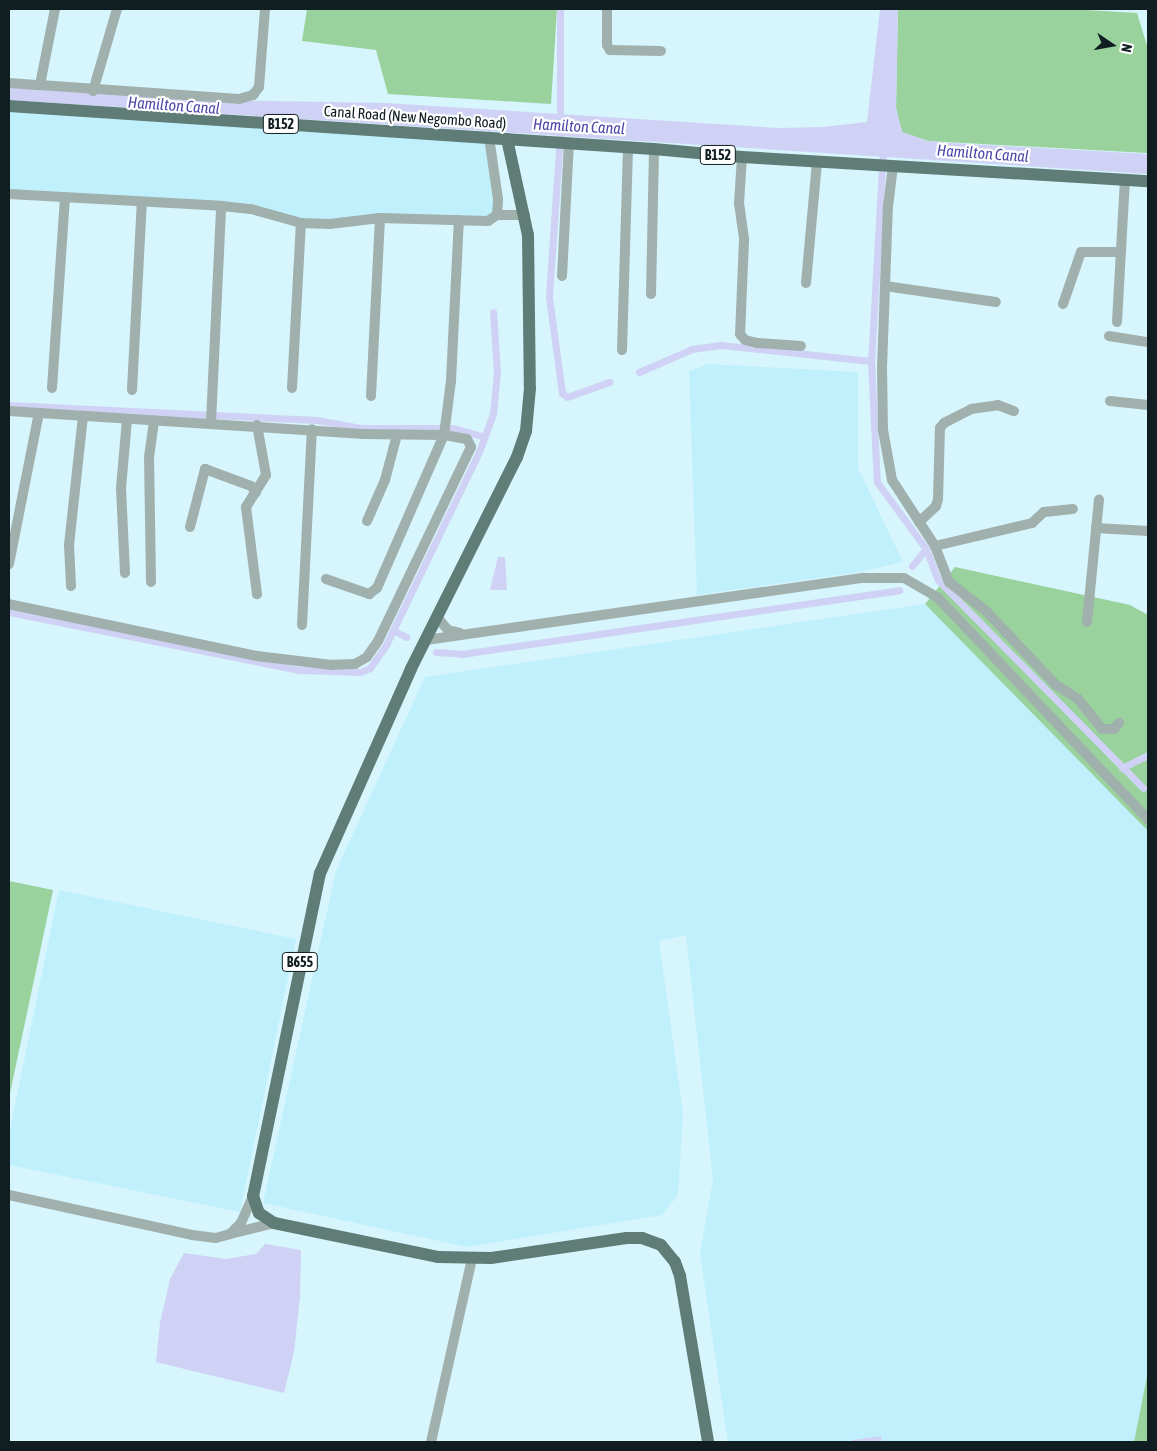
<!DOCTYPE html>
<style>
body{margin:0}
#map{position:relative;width:1157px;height:1451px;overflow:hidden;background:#d6f5fc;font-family:"Asap Condensed",sans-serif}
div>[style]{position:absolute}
.built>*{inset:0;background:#c0f0fc}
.green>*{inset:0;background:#99d29c}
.water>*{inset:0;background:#d0d2f5}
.canal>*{height:7px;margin:-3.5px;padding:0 3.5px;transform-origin:3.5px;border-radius:3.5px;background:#d0d2f5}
.minor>*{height:10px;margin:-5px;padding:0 5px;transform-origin:5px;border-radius:5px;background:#a0b0ad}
.major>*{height:12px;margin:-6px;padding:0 6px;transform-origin:6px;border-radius:6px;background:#5f7c76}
span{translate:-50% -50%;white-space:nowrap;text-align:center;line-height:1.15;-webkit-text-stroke:4.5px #fff;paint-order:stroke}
.shield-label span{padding:1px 4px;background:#fff;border:1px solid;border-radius:4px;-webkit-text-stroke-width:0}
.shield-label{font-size:14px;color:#101e22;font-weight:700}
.street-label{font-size:15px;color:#101e22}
.water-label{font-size:16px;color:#4f46a8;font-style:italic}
.frame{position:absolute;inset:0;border:10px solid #101e22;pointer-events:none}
.north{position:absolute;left:1087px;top:20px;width:50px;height:50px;-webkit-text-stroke:4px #fff;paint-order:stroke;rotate:102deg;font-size:14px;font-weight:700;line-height:20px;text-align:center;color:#101e22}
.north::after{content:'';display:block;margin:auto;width:18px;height:22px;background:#101e22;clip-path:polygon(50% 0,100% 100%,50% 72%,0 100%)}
</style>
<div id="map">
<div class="built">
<i style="clip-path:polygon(9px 108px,488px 139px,497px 208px,492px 219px,315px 223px,252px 208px,9px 192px)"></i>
<i style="clip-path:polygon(708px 364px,858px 372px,858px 468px,903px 562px,860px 572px,697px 595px,689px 371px)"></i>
<i style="clip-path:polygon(925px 604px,1148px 831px,1148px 1371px,1134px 1442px,728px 1442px,700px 1254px,713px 1179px,686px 935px,659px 941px,683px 1113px,678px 1195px,662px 1215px,467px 1247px,263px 1203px,336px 871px,425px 677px)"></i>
<i style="clip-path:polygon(59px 890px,296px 939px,240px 1212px,9px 1165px,9px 1135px)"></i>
</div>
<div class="green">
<i style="clip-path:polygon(307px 9px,557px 9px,551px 104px,388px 94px,376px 50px,302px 41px)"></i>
<i style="clip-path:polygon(898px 9px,1069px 9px,1137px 13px,1148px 49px,1147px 153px,928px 141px,902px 132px,896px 108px)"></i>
<i style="clip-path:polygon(955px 567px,1130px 605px,1148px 615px,1148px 831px,925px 604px)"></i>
<i style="clip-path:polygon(9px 881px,53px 890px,9px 1098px)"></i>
<i style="clip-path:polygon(1148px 1371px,1148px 1442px,1134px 1442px)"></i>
</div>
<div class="water">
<i style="clip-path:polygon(880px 9px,898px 9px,896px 108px,902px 132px,928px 141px,952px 143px,1148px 154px,1148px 174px,9px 100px,9px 86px,206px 100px,387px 103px,779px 128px,823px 127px,867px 122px)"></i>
<i style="clip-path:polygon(498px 557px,505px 557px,507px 590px,490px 590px)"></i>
<i style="clip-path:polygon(265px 1244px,301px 1250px,300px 1297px,294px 1352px,284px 1393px,156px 1362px,160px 1323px,170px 1279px,184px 1253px,226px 1259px,256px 1254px)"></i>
<i style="clip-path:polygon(881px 1436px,882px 1442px,852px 1442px,852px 1440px)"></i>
</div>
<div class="canal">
<i style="left:560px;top:9px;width:126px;rotate:90deg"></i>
<i style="left:560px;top:135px;width:162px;rotate:93.9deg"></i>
<i style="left:549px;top:297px;width:97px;rotate:82.3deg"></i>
<i style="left:562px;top:393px;width:6px;rotate:39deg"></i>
<i style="left:567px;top:397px;width:45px;rotate:-19.7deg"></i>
<i style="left:883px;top:149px;width:212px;rotate:93.2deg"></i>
<i style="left:871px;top:361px;width:121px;rotate:87.2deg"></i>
<i style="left:877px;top:482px;width:83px;rotate:53.8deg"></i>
<i style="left:926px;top:549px;width:33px;rotate:69deg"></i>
<i style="left:938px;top:580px;width:292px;rotate:45.4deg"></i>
<i style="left:639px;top:372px;width:58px;rotate:-23.5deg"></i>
<i style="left:692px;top:349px;width:29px;rotate:-8deg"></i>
<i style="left:721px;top:345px;width:151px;rotate:6.1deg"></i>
<i style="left:9px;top:405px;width:308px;rotate:2.8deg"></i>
<i style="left:317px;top:420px;width:44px;rotate:10.5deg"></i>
<i style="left:360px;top:428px;width:92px"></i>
<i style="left:452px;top:428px;width:34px;rotate:15deg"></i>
<i style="left:912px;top:566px;width:22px;rotate:-51deg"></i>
<i style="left:9px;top:612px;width:297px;rotate:11.3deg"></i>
<i style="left:300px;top:670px;width:60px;rotate:1.9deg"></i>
<i style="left:360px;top:672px;width:11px;rotate:-22deg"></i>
<i style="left:370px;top:668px;width:28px;rotate:-55deg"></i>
<i style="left:386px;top:645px;width:214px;rotate:-64.3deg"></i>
<i style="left:479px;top:452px;width:40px;rotate:-69.8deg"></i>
<i style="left:493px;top:414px;width:42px;rotate:-84.6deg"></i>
<i style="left:497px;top:372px;width:60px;rotate:-93.8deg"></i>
<i style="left:393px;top:630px;width:15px;rotate:28deg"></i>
<i style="left:436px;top:652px;width:26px;rotate:4deg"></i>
<i style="left:462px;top:654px;width:442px;rotate:-8.3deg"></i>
<i style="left:1122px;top:768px;width:29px;rotate:-27deg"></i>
</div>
<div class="minor">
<i style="left:55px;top:9px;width:77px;rotate:101.2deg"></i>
<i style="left:40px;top:85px;width:199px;rotate:4deg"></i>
<i style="left:239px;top:99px;width:15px;rotate:-16deg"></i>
<i style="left:253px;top:95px;width:10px;rotate:-53deg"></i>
<i style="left:259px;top:87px;width:78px;rotate:-85.6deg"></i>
<i style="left:607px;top:9px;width:36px;rotate:90deg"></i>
<i style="left:607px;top:45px;width:6px;rotate:59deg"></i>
<i style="left:610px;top:50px;width:51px;rotate:1.1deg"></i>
<i style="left:9px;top:83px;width:31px;rotate:4deg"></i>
<i style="left:93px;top:91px;width:85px;rotate:-73.7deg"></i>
<i style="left:742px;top:157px;width:46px;rotate:93.7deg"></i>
<i style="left:739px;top:203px;width:37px;rotate:82deg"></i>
<i style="left:744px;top:240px;width:94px;rotate:92.4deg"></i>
<i style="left:740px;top:334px;width:8px;rotate:50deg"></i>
<i style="left:745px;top:340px;width:12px;rotate:14deg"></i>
<i style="left:757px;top:343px;width:44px;rotate:3.9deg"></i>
<i style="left:893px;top:166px;width:38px;rotate:97deg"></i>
<i style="left:888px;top:204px;width:164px;rotate:92.1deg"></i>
<i style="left:882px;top:368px;width:62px;rotate:89.1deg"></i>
<i style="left:883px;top:430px;width:51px;rotate:79.8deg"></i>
<i style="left:892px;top:480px;width:79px;rotate:56.9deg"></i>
<i style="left:935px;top:546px;width:39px;rotate:69deg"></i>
<i style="left:949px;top:582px;width:47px;rotate:38.1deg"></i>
<i style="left:986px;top:611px;width:102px;rotate:46.6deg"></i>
<i style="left:1056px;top:685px;width:26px;rotate:32deg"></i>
<i style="left:1078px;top:699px;width:38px;rotate:51deg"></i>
<i style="left:1102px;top:729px;width:12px"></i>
<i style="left:1114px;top:729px;width:8px;rotate:-50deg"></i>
<i style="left:9px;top:194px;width:212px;rotate:3.2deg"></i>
<i style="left:221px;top:206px;width:30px;rotate:6deg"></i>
<i style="left:251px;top:209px;width:52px;rotate:15.6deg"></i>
<i style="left:301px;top:223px;width:29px;rotate:2deg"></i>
<i style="left:330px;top:224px;width:50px;rotate:-6.8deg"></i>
<i style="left:380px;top:218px;width:108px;rotate:1.6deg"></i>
<i style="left:488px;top:221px;width:11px;rotate:-34deg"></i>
<i style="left:497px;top:215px;width:16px;rotate:-86deg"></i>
<i style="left:498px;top:199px;width:63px;rotate:-98.3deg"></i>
<i style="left:497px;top:215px;width:28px"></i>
<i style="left:562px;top:276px;width:133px;rotate:-87deg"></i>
<i style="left:806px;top:283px;width:121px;rotate:-84.8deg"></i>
<i style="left:885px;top:286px;width:112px;rotate:8.2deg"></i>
<i style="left:651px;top:294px;width:145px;rotate:-88.8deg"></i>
<i style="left:1063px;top:304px;width:55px;rotate:-70.9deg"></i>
<i style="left:1081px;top:252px;width:39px"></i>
<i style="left:1117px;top:322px;width:142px;rotate:-86.8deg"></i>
<i style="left:1109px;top:336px;width:39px;rotate:9deg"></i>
<i style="left:622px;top:350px;width:203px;rotate:-88.3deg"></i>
<i style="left:52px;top:388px;width:191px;rotate:-86.1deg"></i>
<i style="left:292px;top:388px;width:165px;rotate:-86.9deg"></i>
<i style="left:132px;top:390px;width:188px;rotate:-87deg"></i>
<i style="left:371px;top:396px;width:178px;rotate:-87.1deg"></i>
<i style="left:1110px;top:401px;width:38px;rotate:6deg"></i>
<i style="left:9px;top:411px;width:355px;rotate:3.7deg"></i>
<i style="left:363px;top:434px;width:81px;rotate:0.7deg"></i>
<i style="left:444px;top:435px;width:23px;rotate:10deg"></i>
<i style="left:467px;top:439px;width:9px;rotate:63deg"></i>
<i style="left:471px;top:447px;width:215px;rotate:115.6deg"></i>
<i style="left:378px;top:641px;width:19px;rotate:125deg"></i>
<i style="left:367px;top:657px;width:14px;rotate:150deg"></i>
<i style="left:355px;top:664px;width:23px;rotate:178deg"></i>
<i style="left:332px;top:665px;width:76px;rotate:-173.2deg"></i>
<i style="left:257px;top:656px;width:253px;rotate:-168.2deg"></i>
<i style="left:211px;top:422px;width:216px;rotate:-87.3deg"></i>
<i style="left:257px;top:425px;width:51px;rotate:79.8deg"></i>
<i style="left:266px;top:475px;width:38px;rotate:122deg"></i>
<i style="left:246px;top:507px;width:88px;rotate:82.8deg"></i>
<i style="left:367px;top:521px;width:45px;rotate:-66.3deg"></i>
<i style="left:385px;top:480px;width:47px;rotate:-75.1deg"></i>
<i style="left:919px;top:522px;width:23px;rotate:-43deg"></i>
<i style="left:936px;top:506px;width:7px;rotate:-74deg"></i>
<i style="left:938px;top:499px;width:71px;rotate:-88.4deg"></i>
<i style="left:940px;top:428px;width:6px;rotate:-51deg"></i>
<i style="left:944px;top:423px;width:30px;rotate:-27deg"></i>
<i style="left:971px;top:409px;width:27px;rotate:-8deg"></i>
<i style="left:998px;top:405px;width:17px;rotate:21deg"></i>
<i style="left:190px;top:527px;width:60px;rotate:-75.5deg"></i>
<i style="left:205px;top:469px;width:49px;rotate:20.3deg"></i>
<i style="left:251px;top:486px;width:8px;rotate:50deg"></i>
<i style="left:1096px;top:528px;width:52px;rotate:3.3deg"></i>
<i style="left:935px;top:546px;width:100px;rotate:-13.3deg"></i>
<i style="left:1032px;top:523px;width:16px;rotate:-43deg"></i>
<i style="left:1044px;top:512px;width:29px;rotate:-6deg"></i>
<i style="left:9px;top:564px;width:154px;rotate:-78.8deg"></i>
<i style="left:125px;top:573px;width:85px;rotate:-92.7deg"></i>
<i style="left:121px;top:488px;width:69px;rotate:-85deg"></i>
<i style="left:326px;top:579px;width:46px;rotate:19.2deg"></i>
<i style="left:369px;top:594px;width:10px;rotate:-37deg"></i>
<i style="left:377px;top:588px;width:167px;rotate:-66.4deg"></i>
<i style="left:444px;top:435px;width:54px;rotate:-82.6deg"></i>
<i style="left:451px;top:381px;width:161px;rotate:-87.2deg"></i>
<i style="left:151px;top:582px;width:125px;rotate:-90.9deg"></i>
<i style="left:149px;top:457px;width:37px;rotate:-82deg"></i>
<i style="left:71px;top:586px;width:41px;rotate:-92.8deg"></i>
<i style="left:69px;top:545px;width:129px;rotate:-83.8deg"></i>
<i style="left:437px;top:617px;width:17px;rotate:50deg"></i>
<i style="left:448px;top:630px;width:12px;rotate:14deg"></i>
<i style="left:1087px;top:622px;width:123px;rotate:-84.4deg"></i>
<i style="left:302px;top:625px;width:196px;rotate:-87.1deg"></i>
<i style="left:426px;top:640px;width:441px;rotate:-8.1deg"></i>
<i style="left:863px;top:578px;width:41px"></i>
<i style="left:904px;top:578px;width:39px;rotate:30deg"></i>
<i style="left:938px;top:598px;width:305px;rotate:46.5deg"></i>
<i style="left:9px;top:1195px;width:187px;rotate:12.3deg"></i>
<i style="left:192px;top:1235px;width:24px;rotate:7deg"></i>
<i style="left:216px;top:1238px;width:15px;rotate:-16deg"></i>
<i style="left:253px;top:1196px;width:30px;rotate:114deg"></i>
<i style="left:241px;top:1223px;width:16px;rotate:135deg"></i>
<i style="left:230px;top:1234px;width:45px;rotate:-14deg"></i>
<i style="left:431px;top:1442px;width:189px;rotate:-77.4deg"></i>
</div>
<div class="major">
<i style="left:9px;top:106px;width:646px;rotate:3.81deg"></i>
<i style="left:654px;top:149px;width:88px;rotate:5.2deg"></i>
<i style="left:742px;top:157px;width:407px;rotate:3.4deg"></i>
<i style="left:507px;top:139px;width:98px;rotate:77.7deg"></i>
<i style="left:528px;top:235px;width:153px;rotate:89.3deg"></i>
<i style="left:530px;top:388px;width:43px;rotate:95.3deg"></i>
<i style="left:526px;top:431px;width:28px;rotate:109deg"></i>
<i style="left:517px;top:457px;width:237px;rotate:116.6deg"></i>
<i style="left:411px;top:669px;width:223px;rotate:114deg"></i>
<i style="left:320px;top:873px;width:330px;rotate:101.7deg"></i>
<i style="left:253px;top:1196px;width:18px;rotate:71deg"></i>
<i style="left:259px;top:1213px;width:18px;rotate:34deg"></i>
<i style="left:274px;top:1223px;width:167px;rotate:11.7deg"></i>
<i style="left:438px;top:1257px;width:53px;rotate:1.1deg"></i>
<i style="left:491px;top:1258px;width:137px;rotate:-8.4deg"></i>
<i style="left:627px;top:1238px;width:15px"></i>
<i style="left:642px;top:1238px;width:20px;rotate:20deg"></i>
<i style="left:661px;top:1245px;width:22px;rotate:51deg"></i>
<i style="left:675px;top:1262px;width:15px;rotate:70deg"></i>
<i style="left:680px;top:1276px;width:168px;rotate:80.4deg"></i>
</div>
<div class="shield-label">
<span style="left:281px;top:124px">B152</span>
<span style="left:718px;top:155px">B152</span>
<span style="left:300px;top:962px">B655</span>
</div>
<div class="street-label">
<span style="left:415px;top:117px;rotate:4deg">Canal Road (New Negombo Road)</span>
</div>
<div class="water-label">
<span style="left:174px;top:105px;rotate:4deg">Hamilton Canal</span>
<span style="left:579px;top:126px;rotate:3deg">Hamilton Canal</span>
<span style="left:983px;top:153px;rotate:4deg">Hamilton Canal</span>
</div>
<div class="frame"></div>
<div class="north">N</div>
</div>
